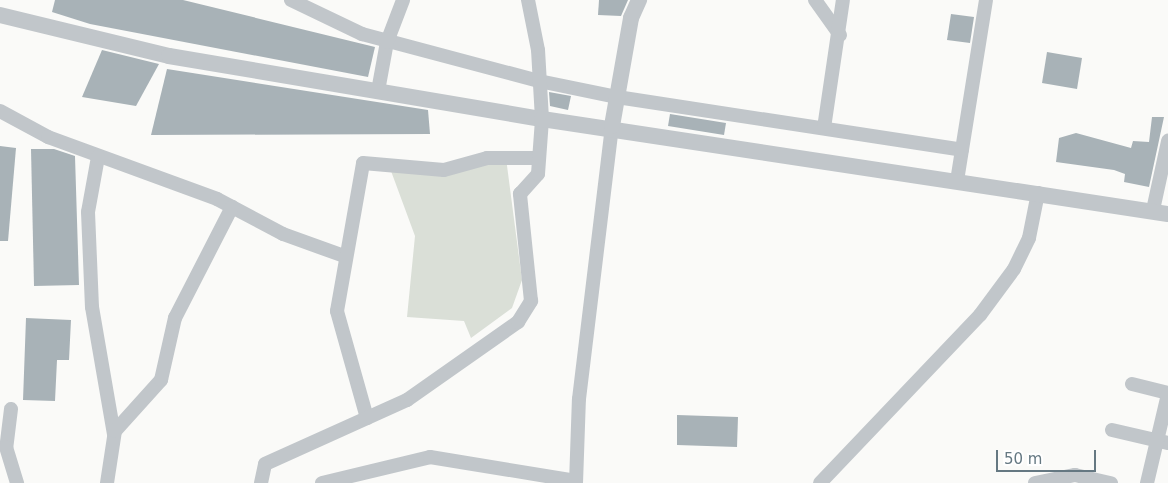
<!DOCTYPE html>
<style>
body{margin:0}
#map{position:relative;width:1168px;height:483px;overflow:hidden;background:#fafaf8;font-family:"DejaVu Sans",sans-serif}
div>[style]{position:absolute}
.green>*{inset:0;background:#dadfd7}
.building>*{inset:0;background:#a8b2b7}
.minor>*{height:14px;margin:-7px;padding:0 7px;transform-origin:7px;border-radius:7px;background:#c1c6ca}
.tertiary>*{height:16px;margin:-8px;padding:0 8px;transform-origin:8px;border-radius:8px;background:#c1c6ca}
span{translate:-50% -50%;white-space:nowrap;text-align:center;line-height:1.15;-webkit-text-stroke:5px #fff;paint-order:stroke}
.scale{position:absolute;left:996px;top:450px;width:100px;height:22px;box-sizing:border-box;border:2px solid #657882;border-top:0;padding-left:6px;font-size:15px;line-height:18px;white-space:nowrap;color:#657882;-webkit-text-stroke:4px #fff;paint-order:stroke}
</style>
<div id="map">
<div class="green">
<i style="clip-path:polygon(506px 158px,522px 280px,512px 308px,471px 338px,464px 321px,407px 317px,415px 236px,391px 171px)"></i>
</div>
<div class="building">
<i style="clip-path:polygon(55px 0,183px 0,375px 47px,368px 77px,90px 24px,52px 12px)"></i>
<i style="clip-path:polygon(599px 0,628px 0,621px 16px,598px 15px)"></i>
<i style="clip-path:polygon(951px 14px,974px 17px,970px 43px,947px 40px)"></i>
<i style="clip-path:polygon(102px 50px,159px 64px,136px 106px,82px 97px)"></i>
<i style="clip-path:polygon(1047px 52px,1082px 58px,1077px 89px,1042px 83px)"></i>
<i style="clip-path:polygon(167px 69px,428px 110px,430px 134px,151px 135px)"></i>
<i style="clip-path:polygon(549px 92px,571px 96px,568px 110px,550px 106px)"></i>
<i style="clip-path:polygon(670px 114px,726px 123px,724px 135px,668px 126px)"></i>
<i style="clip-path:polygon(1152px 117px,1164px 117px,1149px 187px,1124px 182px,1125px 174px,1114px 170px,1056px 162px,1059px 138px,1076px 133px,1131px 148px,1133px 141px,1149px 142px)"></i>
<i style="clip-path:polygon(0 146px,16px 148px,8px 241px,0 241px)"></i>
<i style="clip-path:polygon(31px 149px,54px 149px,75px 156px,79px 285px,34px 286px)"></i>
<i style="clip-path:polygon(26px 318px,71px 320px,69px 360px,57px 360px,55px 401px,23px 400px)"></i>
<i style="clip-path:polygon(677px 415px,738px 417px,737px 447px,677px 445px)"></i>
</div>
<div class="minor">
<i style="left:291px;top:0;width:79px;rotate:25.6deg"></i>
<i style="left:362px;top:34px;width:183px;rotate:14.9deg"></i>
<i style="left:539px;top:81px;width:80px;rotate:11.6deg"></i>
<i style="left:617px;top:97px;width:349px;rotate:8.7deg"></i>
<i style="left:815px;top:0;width:43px;rotate:54.5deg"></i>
<i style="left:378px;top:91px;width:50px;rotate:-79.6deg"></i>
<i style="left:387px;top:42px;width:45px;rotate:-69.1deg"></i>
<i style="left:0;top:111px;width:55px;rotate:28.4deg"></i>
<i style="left:48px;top:137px;width:180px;rotate:20.1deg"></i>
<i style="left:217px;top:199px;width:75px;rotate:27.9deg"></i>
<i style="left:283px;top:234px;width:65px;rotate:19.8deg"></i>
<i style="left:824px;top:128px;width:129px;rotate:-81.6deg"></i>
<i style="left:98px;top:157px;width:56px;rotate:100.3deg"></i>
<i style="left:88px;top:212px;width:95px;rotate:87.6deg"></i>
<i style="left:92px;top:307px;width:130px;rotate:80.2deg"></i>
<i style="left:957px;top:181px;width:183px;rotate:-80.9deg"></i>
<i style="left:1153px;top:210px;width:71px;rotate:-77.7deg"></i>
<i style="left:1132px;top:384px;width:37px;rotate:14deg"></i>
<i style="left:11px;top:409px;width:38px;rotate:97deg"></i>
<i style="left:6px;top:447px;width:38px;rotate:73deg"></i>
<i style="left:367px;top:418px;width:111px;rotate:-105.7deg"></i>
<i style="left:337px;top:311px;width:150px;rotate:-80deg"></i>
<i style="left:363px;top:163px;width:81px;rotate:4.9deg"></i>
<i style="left:444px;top:170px;width:45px;rotate:-15.6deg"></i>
<i style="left:487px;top:158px;width:52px"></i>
<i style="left:1112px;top:430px;width:57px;rotate:13.1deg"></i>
<i style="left:107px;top:483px;width:53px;rotate:-81.3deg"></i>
<i style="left:115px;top:431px;width:69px;rotate:-48deg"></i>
<i style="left:161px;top:380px;width:64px;rotate:-77.3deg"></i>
<i style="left:175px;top:318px;width:125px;rotate:-62.8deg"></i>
<i style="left:261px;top:483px;width:19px;rotate:-78deg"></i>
<i style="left:265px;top:464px;width:156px;rotate:-24.3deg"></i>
<i style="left:407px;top:400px;width:136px;rotate:-35.1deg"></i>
<i style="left:518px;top:322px;width:25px;rotate:-58deg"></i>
<i style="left:531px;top:301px;width:108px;rotate:-95.9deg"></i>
<i style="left:520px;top:194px;width:27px;rotate:-48deg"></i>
<i style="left:538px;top:174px;width:55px;rotate:-85.8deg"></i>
<i style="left:542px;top:119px;width:69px;rotate:-93.3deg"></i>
<i style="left:538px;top:50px;width:51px;rotate:-101.3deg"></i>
<i style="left:322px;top:483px;width:111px;rotate:-13.5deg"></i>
<i style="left:430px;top:457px;width:148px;rotate:9.3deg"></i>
<i style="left:576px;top:483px;width:84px;rotate:-88deg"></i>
<i style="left:579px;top:399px;width:275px;rotate:-83.1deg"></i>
<i style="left:820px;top:483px;width:232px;rotate:-46.4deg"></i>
<i style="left:980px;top:315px;width:57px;rotate:-53.5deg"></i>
<i style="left:1014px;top:269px;width:34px;rotate:-64deg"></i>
<i style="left:1029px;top:238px;width:46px;rotate:-78.7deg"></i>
<i style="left:1035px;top:483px;width:41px;rotate:-11.3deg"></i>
<i style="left:1075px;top:475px;width:37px;rotate:13deg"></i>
<i style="left:1147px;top:483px;width:91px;rotate:-76.7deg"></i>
</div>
<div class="tertiary">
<i style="left:0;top:15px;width:174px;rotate:13.6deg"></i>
<i style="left:169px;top:56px;width:378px;rotate:9.6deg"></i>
<i style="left:542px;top:119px;width:633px;rotate:8.63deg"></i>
<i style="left:612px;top:126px;width:110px;rotate:-80deg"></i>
<i style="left:631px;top:18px;width:20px;rotate:-66deg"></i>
</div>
<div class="scale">50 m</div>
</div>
